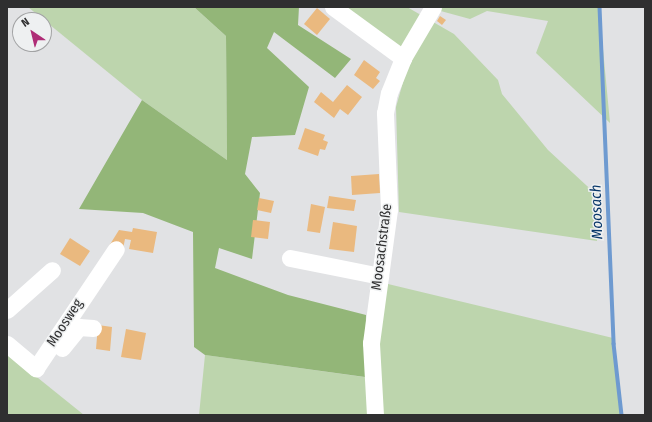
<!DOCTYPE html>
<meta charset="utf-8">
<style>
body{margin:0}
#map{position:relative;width:652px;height:422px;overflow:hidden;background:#e1e2e4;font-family:"Fira Sans Condensed",sans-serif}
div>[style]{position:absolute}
.green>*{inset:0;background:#bdd5ad}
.forest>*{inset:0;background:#93b678}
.stream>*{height:3.5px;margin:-1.75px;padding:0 1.75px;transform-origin:1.75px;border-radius:1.75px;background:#6e9ad0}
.building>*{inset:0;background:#eab97f}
.minor>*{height:17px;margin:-8.5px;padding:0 8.5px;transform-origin:8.5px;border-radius:8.5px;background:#fff}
span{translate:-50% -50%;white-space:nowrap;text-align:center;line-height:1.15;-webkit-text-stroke:3px #eef0f1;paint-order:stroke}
.street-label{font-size:14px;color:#2f2f30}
.water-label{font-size:15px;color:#09386a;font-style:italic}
.frame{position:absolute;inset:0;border:8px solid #2f2f30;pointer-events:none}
.north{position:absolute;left:12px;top:12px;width:40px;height:40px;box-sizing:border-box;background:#eef0f1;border:1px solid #a2a3a4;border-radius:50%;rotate:325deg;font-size:11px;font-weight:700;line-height:16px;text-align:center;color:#2f2f30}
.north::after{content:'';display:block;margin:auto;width:14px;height:18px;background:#af2d77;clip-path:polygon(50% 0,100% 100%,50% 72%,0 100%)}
</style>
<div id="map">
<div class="green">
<i style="clip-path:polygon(28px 7px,194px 7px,226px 36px,227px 160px,142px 100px)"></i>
<i style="clip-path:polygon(340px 7px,407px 7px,454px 34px,498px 80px,502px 94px,548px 150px,599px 197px,597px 241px,399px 212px,396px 107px,409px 61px)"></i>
<i style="clip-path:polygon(439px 7px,599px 7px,610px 123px,536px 53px,548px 21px,487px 11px,470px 19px,437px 10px)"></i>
<i style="clip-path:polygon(388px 284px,613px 338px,621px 415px,199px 415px,205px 355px,364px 377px)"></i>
<i style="clip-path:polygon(7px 353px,84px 415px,7px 415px)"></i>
</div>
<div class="forest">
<i style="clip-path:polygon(194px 7px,299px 7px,298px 25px,351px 59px,335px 78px,274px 32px,267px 48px,309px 87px,295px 135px,252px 137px,245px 174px,260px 193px,252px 259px,219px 248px,215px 268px,288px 295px,366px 315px,365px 377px,205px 355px,194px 347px,193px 232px,143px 213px,79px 209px,142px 100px,227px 160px,226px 36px)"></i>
</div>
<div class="stream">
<i style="left:600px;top:7px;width:337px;rotate:87.6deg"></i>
<i style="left:614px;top:344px;width:71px;rotate:83.6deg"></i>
</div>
<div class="building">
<i style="clip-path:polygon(317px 8px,330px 19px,317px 35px,304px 24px)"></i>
<i style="clip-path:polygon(440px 16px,446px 20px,442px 25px,437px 21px)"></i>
<i style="clip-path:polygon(364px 60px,380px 72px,376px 78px,380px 81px,373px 89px,354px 75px)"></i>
<i style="clip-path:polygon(347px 85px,362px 97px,348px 115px,340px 109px,334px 118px,314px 102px,321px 92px,333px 102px)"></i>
<i style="clip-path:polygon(305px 128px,325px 135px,323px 140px,328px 142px,325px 150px,320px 149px,318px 156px,298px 149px)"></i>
<i style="clip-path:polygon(379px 174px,380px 193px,352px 195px,351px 176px)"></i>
<i style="clip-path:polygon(329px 196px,356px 200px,354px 211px,327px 208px)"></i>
<i style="clip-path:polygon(259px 198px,274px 201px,271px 213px,257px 210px)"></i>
<i style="clip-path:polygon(311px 204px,325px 207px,320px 233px,307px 231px)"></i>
<i style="clip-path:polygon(253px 220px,270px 222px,268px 239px,251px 237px)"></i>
<i style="clip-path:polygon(333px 222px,357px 226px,354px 252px,329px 249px)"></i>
<i style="clip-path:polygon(133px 228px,157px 232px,153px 253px,129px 249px,131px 240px,125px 239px,123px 249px,109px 246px,119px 230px,132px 232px)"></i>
<i style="clip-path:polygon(70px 238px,90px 251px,80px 266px,60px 254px)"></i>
<i style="clip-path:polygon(98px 325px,112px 327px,110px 351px,96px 349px)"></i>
<i style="clip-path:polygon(126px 329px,146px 333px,141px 360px,121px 357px)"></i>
</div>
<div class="minor">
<i style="left:333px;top:7px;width:87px;rotate:36.1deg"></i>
<i style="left:290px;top:258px;width:92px;rotate:11.3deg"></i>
<i style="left:7px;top:310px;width:60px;rotate:-41.6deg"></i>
<i style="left:7px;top:344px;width:38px;rotate:40deg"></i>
<i style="left:36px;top:368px;width:143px;rotate:-56.1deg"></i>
<i style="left:62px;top:348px;width:27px;rotate:-51deg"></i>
<i style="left:79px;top:327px;width:14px;rotate:4deg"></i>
<i style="left:375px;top:415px;width:72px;rotate:-93.2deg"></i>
<i style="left:371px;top:343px;width:135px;rotate:-82.3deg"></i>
<i style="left:389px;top:209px;width:96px;rotate:-92.4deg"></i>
<i style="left:385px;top:113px;width:20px;rotate:-79deg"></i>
<i style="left:389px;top:93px;width:38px;rotate:-68deg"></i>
<i style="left:403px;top:58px;width:59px;rotate:-59.5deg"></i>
</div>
<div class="street-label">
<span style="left:382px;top:247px;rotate:-83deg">Moosachstraße</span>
<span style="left:65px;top:323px;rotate:-57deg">Moosweg</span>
</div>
<div class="water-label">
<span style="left:597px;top:212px;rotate:-92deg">Moosach</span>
</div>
<div class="frame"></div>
<div class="north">N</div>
</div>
